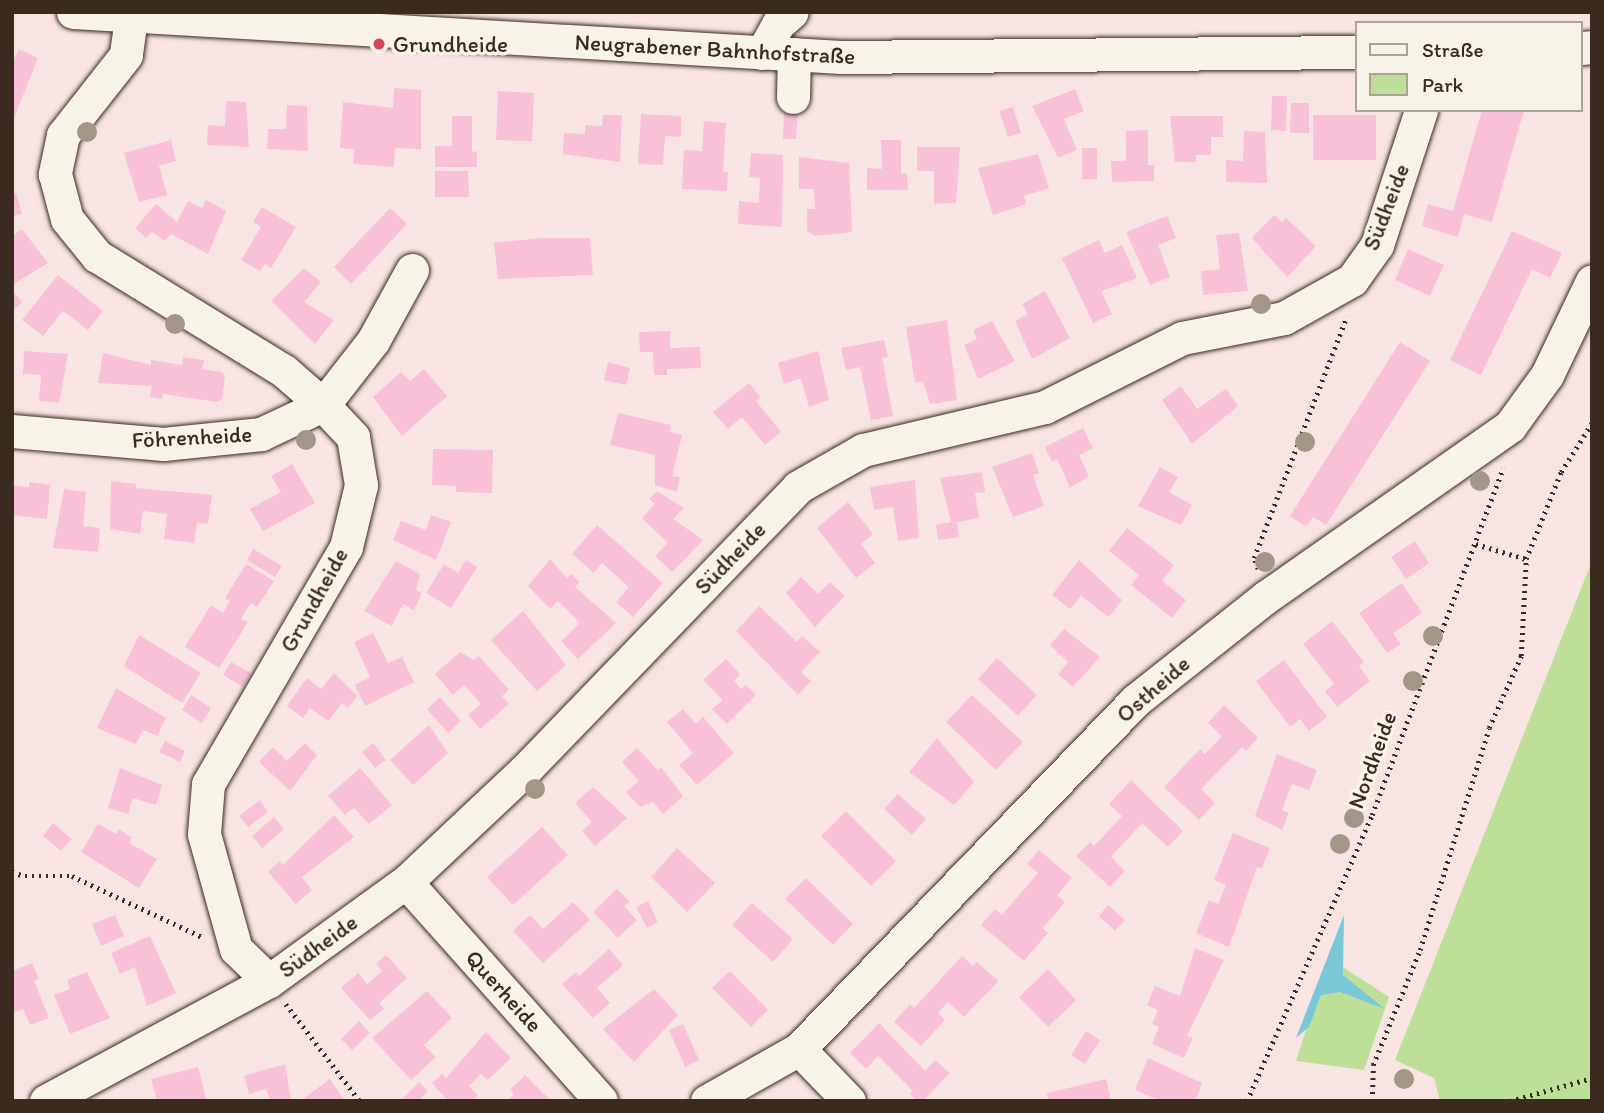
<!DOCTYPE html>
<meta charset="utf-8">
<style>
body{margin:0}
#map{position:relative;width:1604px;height:1113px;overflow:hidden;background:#f8e4e3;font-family:Itim,sans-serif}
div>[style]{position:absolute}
.green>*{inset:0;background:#bedf98}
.water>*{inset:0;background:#7ac7d8}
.building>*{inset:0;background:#f9c1d8}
.path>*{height:4.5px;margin-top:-2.25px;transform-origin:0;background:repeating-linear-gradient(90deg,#3b2a1e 0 2px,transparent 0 7px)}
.roads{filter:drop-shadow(0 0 2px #3b2a1e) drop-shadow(0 0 2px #3b2a1e)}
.minor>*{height:33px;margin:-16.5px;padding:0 16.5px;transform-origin:16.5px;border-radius:16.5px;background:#f7f3e8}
.trees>*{width:20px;height:20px;margin:-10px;border-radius:50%;background:#a29687}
.dots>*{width:19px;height:19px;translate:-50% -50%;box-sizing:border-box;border:4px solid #f7f3e8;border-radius:50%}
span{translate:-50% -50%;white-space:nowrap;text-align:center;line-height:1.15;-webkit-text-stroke:7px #f7f3e8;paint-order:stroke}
.poi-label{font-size:23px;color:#3b2a1e}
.left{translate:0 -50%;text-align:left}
.street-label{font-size:23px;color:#3b2a1e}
.frame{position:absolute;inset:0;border:14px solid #3b2a1e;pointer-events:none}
.legend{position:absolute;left:1355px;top:21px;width:228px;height:91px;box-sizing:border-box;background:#f7f3e8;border:2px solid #aca397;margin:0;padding:9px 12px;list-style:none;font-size:21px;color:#3b2a1e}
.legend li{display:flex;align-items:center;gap:14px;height:35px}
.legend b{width:35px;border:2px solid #aca397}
</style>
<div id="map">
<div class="green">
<i style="clip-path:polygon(1592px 561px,1592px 1101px,1440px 1101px,1434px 1078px,1395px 1060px)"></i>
<i style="clip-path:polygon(1329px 958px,1389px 997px,1364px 1070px,1296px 1061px)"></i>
</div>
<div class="water">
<i style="clip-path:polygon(1344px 915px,1343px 975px,1385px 1009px,1340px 992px,1321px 995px,1309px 1027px,1296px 1038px)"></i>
</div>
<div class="building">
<i style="clip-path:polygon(19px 49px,38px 58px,12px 123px,12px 64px)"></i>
<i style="clip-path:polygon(394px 88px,421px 90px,421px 149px,395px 148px,394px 167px,353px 164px,354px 149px,340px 148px,343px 102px,393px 108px)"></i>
<i style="clip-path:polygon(1075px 89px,1084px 111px,1064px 119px,1077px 150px,1058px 158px,1032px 106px)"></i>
<i style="clip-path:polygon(498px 91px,534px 93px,532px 141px,496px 140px)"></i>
<i style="clip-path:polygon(1272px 96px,1287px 96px,1286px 131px,1271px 130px)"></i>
<i style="clip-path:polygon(226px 101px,246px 102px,249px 147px,207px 145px,208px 125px,225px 126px)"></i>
<i style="clip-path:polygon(1291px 103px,1309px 103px,1309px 133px,1290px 133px)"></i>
<i style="clip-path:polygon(287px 105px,307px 106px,308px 151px,267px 149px,268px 129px,286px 129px)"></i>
<i style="clip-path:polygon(1013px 107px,1021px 133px,1008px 137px,999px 111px)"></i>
<i style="clip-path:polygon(1482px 110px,1524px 110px,1492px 222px,1464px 214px,1458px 237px,1422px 226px,1428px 204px,1453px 211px)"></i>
<i style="clip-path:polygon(784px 113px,798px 114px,796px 139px,783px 139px)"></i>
<i style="clip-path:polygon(641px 114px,681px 116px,681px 137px,665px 136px,663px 165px,638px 164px)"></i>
<i style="clip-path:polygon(603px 115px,622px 115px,620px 162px,563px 154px,564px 133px,585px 134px,585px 125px,602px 126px)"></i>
<i style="clip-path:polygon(1313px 115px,1376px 115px,1376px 160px,1313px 160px)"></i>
<i style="clip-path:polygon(452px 116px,472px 116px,472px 152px,477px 151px,477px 167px,435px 167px,435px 146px,452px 146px)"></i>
<i style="clip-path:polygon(1170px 116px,1223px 116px,1223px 137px,1211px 137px,1211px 155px,1196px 155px,1196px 162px,1175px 162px)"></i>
<i style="clip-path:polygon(704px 121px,726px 123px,723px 172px,728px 172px,727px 191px,682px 189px,684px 150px,702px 151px)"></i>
<i style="clip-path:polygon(1148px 130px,1148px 165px,1154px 165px,1154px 181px,1112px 182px,1111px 161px,1126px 161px,1126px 131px)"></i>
<i style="clip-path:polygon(1244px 131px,1265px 132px,1267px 183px,1226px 182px,1226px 160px,1243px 161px)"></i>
<i style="clip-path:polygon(171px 140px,176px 161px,159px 166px,167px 195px,139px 202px,124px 153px)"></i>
<i style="clip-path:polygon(881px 140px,901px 140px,901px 174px,907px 174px,908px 190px,867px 190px,867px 168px,882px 169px)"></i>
<i style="clip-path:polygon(917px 147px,960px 147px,956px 203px,934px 204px,934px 171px,917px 171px)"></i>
<i style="clip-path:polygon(1082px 148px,1097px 148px,1097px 179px,1082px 179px)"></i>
<i style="clip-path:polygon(751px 153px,783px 155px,782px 227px,738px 224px,739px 201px,759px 203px,760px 178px,749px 177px)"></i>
<i style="clip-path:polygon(1038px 154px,1049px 188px,1024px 196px,1026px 204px,993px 215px,978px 168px)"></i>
<i style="clip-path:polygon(799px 157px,849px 163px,852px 232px,815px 236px,807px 231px,807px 209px,815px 209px,814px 189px,799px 189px)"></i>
<i style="clip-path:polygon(435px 171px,468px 171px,469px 197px,435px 197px)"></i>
<i style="clip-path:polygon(16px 193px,22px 214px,12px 216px,12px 194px)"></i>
<i style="clip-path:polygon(206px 200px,226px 211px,208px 254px,171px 234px,164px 241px,152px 232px,146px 238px,135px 228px,156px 204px,177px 222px,188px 201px,202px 208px)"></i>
<i style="clip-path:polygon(262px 207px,296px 227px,271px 268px,265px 264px,260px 271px,241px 260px,261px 227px,253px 222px)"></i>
<i style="clip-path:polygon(390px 208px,407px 224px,351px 284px,334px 267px)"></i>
<i style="clip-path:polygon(1274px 215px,1282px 222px,1286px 218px,1316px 246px,1287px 277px,1252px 238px)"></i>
<i style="clip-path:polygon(1167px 216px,1176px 238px,1158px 245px,1170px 277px,1150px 285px,1126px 232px)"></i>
<i style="clip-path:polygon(22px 229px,48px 263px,12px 285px,12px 236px)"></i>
<i style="clip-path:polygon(1512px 231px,1562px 253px,1550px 278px,1532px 269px,1481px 375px,1450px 360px)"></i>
<i style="clip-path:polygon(1239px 233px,1248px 291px,1203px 295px,1201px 271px,1220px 269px,1216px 235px)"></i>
<i style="clip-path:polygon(542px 238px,590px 238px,593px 275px,498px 279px,494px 243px)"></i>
<i style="clip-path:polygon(1099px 240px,1105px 253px,1122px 245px,1137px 278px,1101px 291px,1112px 314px,1093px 323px,1062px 258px)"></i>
<i style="clip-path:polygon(1408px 249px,1444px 265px,1430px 296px,1395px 280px)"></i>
<i style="clip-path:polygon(304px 268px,321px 282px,304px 302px,334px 320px,315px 344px,271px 301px)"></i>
<i style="clip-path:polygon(58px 275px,103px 311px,88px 330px,63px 311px,43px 336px,22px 320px)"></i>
<i style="clip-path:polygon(12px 290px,22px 302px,12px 312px)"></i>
<i style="clip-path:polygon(1045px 291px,1070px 338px,1032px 359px,1015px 321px,1028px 314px,1022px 304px)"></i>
<i style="clip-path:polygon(947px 320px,957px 400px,930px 404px,923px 381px,915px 383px,906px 327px)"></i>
<i style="clip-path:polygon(992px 321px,1015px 361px,978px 379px,964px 345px,977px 339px,973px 330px)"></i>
<i style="clip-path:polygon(670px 331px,670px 348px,700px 347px,701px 368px,667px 369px,667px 375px,654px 375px,653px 352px,640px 352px,639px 332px)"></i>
<i style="clip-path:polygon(884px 340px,888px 357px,882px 358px,893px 416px,871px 420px,860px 367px,846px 370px,841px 348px)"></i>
<i style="clip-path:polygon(1400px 342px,1430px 361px,1326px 525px,1313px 517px,1306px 527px,1290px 516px)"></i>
<i style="clip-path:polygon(24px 351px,68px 354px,59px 403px,39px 401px,41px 375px,23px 374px)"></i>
<i style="clip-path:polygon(818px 351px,829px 400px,809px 407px,801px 378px,784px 384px,778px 363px)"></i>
<i style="clip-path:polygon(103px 353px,151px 365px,151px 360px,182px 365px,183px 357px,204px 360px,202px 369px,222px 372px,225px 377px,222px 399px,217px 402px,163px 394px,162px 399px,150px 397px,152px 386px,98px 383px)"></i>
<i style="clip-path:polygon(608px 362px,630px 368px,626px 385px,604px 380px)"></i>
<i style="clip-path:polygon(424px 369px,447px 396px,402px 436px,373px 397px,401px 372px,410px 381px)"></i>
<i style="clip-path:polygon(749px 383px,761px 398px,756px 401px,781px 432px,765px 445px,742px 417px,728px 429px,713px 412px)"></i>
<i style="clip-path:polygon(1181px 386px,1197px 409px,1226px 389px,1238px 406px,1192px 444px,1162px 400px)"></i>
<i style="clip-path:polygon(618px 413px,671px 425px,670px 432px,682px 435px,672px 476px,680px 477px,677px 492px,655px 485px,655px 455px,610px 445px)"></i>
<i style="clip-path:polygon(1083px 428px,1093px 448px,1079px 455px,1089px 477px,1070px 487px,1057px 459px,1052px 462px,1045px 447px)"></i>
<i style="clip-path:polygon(433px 449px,493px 450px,492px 493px,456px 492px,456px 486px,432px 485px)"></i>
<i style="clip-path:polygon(1032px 453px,1039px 473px,1033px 475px,1044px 506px,1013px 517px,992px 467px)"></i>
<i style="clip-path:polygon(292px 464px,315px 503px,263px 531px,250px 509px,281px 492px,271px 476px)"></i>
<i style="clip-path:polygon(1160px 467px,1178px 477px,1169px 492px,1192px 505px,1181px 525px,1138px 506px)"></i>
<i style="clip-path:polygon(982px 472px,985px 492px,975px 493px,979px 518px,957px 522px,959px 537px,938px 540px,936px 525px,951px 522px,940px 478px)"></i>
<i style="clip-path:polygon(915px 480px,919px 538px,898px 541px,893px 507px,874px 510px,870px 487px)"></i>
<i style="clip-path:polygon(111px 481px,136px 484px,136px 488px,212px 495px,208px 524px,197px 523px,194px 543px,164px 539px,167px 514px,143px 511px,140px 534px,110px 529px)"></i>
<i style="clip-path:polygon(29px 482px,50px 485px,47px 519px,12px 515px,12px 485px,29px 487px)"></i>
<i style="clip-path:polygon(64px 489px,86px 492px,83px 526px,100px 528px,98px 552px,53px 548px)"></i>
<i style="clip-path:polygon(657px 491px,684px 508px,673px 519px,703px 540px,672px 572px,655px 556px,668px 543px,642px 518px,655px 504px,649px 499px)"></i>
<i style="clip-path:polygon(848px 502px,873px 534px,861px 544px,875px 563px,856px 578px,817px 528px)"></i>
<i style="clip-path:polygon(431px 515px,451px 522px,436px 560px,393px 540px,401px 521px,426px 530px)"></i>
<i style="clip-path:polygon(597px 525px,663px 583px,633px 617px,616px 602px,629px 587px,602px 563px,594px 573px,572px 554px)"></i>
<i style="clip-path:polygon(1127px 528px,1174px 565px,1162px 581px,1186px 600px,1172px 618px,1131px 585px,1139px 575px,1109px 551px)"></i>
<i style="clip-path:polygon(1415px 541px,1429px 563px,1406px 579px,1391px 557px)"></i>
<i style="clip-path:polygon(253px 549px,282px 566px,275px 577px,247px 560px)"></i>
<i style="clip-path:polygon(550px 559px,567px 578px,571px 574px,580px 582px,575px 587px,616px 623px,578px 659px,561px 641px,580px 623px,558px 601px,550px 609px,528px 586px)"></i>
<i style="clip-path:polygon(466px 560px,477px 567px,451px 608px,426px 593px,444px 564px,458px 573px)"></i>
<i style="clip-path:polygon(1079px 560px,1122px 600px,1109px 617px,1081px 596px,1070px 609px,1052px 595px)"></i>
<i style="clip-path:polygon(396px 561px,420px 574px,416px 590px,422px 593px,414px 610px,403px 604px,392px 626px,364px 611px)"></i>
<i style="clip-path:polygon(246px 564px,274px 581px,257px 607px,251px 603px,241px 619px,248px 622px,219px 668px,185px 647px,211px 605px,223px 613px,230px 601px,225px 598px)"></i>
<i style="clip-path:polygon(801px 577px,818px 594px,830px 582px,845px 596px,815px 627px,786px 593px)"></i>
<i style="clip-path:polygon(1402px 583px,1422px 613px,1393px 633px,1401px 644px,1387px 653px,1359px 613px)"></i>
<i style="clip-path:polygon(759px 606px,797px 642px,802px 636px,820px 652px,801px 672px,811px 681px,798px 695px,736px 631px)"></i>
<i style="clip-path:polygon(523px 611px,566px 665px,537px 691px,491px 640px)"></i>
<i style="clip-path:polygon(1332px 621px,1364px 662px,1359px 666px,1370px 681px,1337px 707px,1325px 691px,1334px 684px,1303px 644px)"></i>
<i style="clip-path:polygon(1064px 629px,1100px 657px,1073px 687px,1058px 674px,1068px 662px,1050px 645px)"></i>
<i style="clip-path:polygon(373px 633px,388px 663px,402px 657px,414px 682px,365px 706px,355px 685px,370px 677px,354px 642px)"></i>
<i style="clip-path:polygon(139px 635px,201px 673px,182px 703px,124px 666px)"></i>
<i style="clip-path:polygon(460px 652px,474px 660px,479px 656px,509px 690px,502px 696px,509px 704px,480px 729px,468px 715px,481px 704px,464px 685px,453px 695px,435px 674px)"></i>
<i style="clip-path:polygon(997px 658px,1037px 695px,1018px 716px,978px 679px)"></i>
<i style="clip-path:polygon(726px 659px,740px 674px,734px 681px,741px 689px,746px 685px,756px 695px,727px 724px,712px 709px,723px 700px,703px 680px)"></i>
<i style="clip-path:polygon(1284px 660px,1327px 717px,1309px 731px,1300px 719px,1290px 727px,1256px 681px)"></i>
<i style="clip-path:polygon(231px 662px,251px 673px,243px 687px,223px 675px)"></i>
<i style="clip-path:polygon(334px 673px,357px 696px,348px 708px,342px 703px,328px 721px,310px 708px,303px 718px,287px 706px,307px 678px,321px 689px)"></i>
<i style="clip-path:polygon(116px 688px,166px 718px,157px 736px,143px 730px,136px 744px,97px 728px)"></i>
<i style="clip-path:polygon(191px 695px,211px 708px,202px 723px,182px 710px)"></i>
<i style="clip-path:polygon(972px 695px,1023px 742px,996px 770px,946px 722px)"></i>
<i style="clip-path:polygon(440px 697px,461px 721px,448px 733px,427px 709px)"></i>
<i style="clip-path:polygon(1224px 705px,1258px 738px,1246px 751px,1242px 747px,1201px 789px,1215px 803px,1199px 820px,1164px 787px,1200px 749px,1205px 754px,1222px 736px,1208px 723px)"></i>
<i style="clip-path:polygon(683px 709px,696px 724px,703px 717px,734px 753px,697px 785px,679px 765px,693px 753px,667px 722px)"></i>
<i style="clip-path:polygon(429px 725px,448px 753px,413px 785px,390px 760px)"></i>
<i style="clip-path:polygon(937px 738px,974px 782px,954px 805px,909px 772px)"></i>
<i style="clip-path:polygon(165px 741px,185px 751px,180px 762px,159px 752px)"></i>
<i style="clip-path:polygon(305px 743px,317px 755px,290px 791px,259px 762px,273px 747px,287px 761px)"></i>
<i style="clip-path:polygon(373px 743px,386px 760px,375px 768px,362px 752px)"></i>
<i style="clip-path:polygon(637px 748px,658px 770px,661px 767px,683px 796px,663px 814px,653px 802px,640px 807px,626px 792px,639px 781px,622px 762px)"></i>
<i style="clip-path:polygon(1277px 754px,1317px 770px,1309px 790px,1292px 784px,1282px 810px,1289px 813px,1282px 830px,1255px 816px)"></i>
<i style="clip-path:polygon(120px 768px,162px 785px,156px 805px,133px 798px,128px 814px,108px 808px)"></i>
<i style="clip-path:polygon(360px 768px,392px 805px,369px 824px,354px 808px,345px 815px,328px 796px)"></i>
<i style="clip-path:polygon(1131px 780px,1183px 831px,1168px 847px,1142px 823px,1111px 857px,1125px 871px,1110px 887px,1076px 856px,1090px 842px,1094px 846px,1122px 816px,1109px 804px)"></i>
<i style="clip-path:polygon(593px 787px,627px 818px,595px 846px,582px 831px,592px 822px,575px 803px)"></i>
<i style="clip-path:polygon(898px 794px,926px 819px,912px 835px,884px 809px)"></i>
<i style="clip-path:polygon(260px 800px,268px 812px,248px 827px,239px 816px)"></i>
<i style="clip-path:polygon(846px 811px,896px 861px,871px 886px,821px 836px)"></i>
<i style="clip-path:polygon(334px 815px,354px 837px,302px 877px,312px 890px,296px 904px,268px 872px,280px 861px,283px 865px)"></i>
<i style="clip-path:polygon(274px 817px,284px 829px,262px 848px,252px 836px)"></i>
<i style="clip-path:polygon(53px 823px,72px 839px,61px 851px,43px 836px)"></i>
<i style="clip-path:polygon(98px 824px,116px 834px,119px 829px,132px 838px,129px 843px,157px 859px,139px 888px,81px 852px)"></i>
<i style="clip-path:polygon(542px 827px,568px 855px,513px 905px,487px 877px)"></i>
<i style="clip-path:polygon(1233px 833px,1270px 848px,1262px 868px,1257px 867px,1229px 947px,1196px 933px,1209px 900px,1218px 904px,1226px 885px,1214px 880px)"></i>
<i style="clip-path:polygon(677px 848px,715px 883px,687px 912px,651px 877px)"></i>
<i style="clip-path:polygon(1039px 850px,1072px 878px,1057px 895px,1065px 902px,1043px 928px,1048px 933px,1024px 961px,981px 925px,995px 909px,1002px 915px,1038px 873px,1027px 864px)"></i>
<i style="clip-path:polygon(806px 878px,853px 924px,833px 945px,785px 899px)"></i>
<i style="clip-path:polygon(617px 889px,630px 902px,624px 906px,637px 920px,618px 938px,593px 912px)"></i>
<i style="clip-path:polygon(648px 901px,658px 922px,647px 928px,636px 907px)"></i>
<i style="clip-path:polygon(573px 902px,590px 920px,543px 963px,513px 931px,530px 915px,543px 929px)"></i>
<i style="clip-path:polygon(752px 903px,793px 939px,773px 962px,732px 925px)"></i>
<i style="clip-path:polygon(1108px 905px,1125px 920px,1115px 931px,1099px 916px)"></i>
<i style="clip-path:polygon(115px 915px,124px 936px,101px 946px,92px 924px)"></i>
<i style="clip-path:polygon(150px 936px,176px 993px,147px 1006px,135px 967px,120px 974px,111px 953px)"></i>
<i style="clip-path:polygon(1195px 948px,1224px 960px,1187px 1036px,1193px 1038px,1184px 1058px,1152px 1044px,1159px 1027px,1152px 1024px,1158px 1010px,1147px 1005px,1155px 986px,1180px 996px)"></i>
<i style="clip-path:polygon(609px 949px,623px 965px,597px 988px,610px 1003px,593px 1018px,562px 984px,576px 972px,579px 976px)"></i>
<i style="clip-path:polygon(386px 955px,407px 978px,379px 1003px,384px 1009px,370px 1020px,341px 988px,358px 973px,367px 984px,382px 971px,376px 964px)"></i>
<i style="clip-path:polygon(962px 956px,973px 966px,977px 962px,998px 981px,964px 1017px,948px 1002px,938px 1013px,945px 1020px,921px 1046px,894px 1022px,910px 1004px,914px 1008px)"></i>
<i style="clip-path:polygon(32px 963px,39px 979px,34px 981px,49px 1018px,30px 1025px,23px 1009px,12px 1013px,12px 971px)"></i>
<i style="clip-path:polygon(1048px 969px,1076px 1000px,1048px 1027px,1019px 997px)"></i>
<i style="clip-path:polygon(730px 971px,768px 1010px,751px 1027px,712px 988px)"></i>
<i style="clip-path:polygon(87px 972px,110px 1018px,70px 1034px,54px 995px,70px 989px,67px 980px)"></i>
<i style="clip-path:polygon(654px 989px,678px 1015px,634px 1062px,603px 1029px)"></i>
<i style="clip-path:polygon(427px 991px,452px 1018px,424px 1045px,436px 1057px,411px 1080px,372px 1038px)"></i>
<i style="clip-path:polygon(359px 1021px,370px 1033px,352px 1050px,341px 1039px)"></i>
<i style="clip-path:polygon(879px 1023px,925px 1071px,935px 1060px,950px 1073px,923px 1101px,917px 1101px,910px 1094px,913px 1091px,878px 1056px,866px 1069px,850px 1053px)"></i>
<i style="clip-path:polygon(683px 1024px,699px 1060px,685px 1067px,669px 1030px)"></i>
<i style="clip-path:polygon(1086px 1031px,1100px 1040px,1085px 1064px,1071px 1055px)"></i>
<i style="clip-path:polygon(486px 1032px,511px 1058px,488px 1080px,481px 1074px,469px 1086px,478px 1095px,472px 1101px,448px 1101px,432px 1083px,442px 1074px,446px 1078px)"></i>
<i style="clip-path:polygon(1148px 1058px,1202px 1083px,1195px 1101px,1160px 1101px,1135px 1090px)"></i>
<i style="clip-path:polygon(285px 1064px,291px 1101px,270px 1101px,266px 1089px,249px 1094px,244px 1076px)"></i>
<i style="clip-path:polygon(198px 1067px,207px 1101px,157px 1101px,151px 1079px)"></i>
<i style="clip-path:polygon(525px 1075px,551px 1101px,507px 1101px,514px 1094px,510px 1090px)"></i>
<i style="clip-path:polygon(330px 1079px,345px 1101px,306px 1101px,304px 1098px)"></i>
<i style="clip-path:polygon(1106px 1079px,1111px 1101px,1048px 1101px,1047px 1093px)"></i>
<i style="clip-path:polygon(419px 1082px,428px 1091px,418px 1101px,405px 1101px,403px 1098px)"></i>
</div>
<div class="path">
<i style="left:1476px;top:544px;width:52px;rotate:16.7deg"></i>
<i style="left:1258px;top:569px;width:12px;rotate:-110deg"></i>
<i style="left:1254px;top:558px;width:259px;rotate:-69deg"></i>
<i style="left:12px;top:872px;width:14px;rotate:17deg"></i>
<i style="left:25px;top:876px;width:47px"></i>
<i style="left:72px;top:876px;width:144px;rotate:25.1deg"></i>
<i style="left:286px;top:1004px;width:122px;rotate:52.7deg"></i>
<i style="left:1247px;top:1101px;width:312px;rotate:-66.4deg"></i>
<i style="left:1372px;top:815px;width:371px;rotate:-69.3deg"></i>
<i style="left:1372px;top:1101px;width:36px;rotate:-88deg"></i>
<i style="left:1373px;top:1065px;width:124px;rotate:-67.8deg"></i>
<i style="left:1420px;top:950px;width:232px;rotate:-72.7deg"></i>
<i style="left:1489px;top:728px;width:79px;rotate:-66deg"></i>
<i style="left:1521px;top:656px;width:97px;rotate:-87deg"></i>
<i style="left:1526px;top:559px;width:94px;rotate:-68.1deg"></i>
<i style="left:1561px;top:472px;width:58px;rotate:-57.7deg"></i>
<i style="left:1510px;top:1101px;width:85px;rotate:-15.7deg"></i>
</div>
<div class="roads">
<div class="minor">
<i style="left:73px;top:12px;width:769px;rotate:3.35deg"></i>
<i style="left:841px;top:57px;width:516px;rotate:-0.56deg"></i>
<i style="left:131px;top:18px;width:37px;rotate:98deg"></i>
<i style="left:126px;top:55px;width:102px;rotate:128.2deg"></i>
<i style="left:63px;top:135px;width:40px;rotate:102deg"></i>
<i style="left:55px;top:174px;width:47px;rotate:75.1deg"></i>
<i style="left:67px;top:219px;width:48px;rotate:51deg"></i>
<i style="left:97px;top:256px;width:220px;rotate:31.6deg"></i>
<i style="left:284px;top:371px;width:52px;rotate:41.1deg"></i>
<i style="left:323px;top:405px;width:44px;rotate:46.8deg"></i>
<i style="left:353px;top:437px;width:49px;rotate:80.5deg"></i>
<i style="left:361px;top:485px;width:64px;rotate:103.6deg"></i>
<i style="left:346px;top:547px;width:274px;rotate:120.2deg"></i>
<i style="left:208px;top:784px;width:50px;rotate:94.6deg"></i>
<i style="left:204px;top:834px;width:119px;rotate:74.5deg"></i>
<i style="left:236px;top:949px;width:46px;rotate:44.1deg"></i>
<i style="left:1581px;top:48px;width:11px;rotate:-5deg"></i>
<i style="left:762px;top:53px;width:33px;rotate:-61deg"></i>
<i style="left:778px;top:24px;width:18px;rotate:-41deg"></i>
<i style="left:793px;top:97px;width:43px;rotate:-88.7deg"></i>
<i style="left:12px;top:431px;width:152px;rotate:4.9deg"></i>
<i style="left:163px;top:444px;width:99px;rotate:-5.8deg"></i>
<i style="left:261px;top:434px;width:68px;rotate:-25.1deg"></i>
<i style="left:323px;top:405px;width:81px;rotate:-52deg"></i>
<i style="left:373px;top:341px;width:81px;rotate:-61.2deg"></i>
<i style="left:406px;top:882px;width:293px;rotate:48.3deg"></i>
<i style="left:799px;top:1049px;width:72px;rotate:46.1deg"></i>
<i style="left:46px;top:1101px;width:253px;rotate:-28.3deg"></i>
<i style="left:269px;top:981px;width:169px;rotate:-35.9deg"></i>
<i style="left:406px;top:882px;width:163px;rotate:-43.3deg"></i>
<i style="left:525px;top:770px;width:393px;rotate:-46deg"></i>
<i style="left:798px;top:487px;width:75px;rotate:-29.6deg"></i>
<i style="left:863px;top:450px;width:187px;rotate:-13.3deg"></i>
<i style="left:1045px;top:407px;width:153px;rotate:-26.7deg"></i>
<i style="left:1182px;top:338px;width:104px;rotate:-11.1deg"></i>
<i style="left:1284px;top:318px;width:78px;rotate:-29.2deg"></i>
<i style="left:1352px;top:280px;width:43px;rotate:-54.5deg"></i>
<i style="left:1377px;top:245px;width:142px;rotate:-71.9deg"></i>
<i style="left:707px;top:1101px;width:106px;rotate:-29.5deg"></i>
<i style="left:799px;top:1049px;width:485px;rotate:-46deg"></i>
<i style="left:1136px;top:700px;width:166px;rotate:-38.4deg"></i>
<i style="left:1266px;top:597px;width:298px;rotate:-35deg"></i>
<i style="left:1510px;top:426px;width:63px;rotate:-54deg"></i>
<i style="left:1547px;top:375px;width:104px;rotate:-64.4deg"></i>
</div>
</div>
<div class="trees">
<i style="left:87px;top:132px"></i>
<i style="left:1261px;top:304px"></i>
<i style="left:175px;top:324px"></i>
<i style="left:306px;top:440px"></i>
<i style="left:1305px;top:442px"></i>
<i style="left:1480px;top:481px"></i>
<i style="left:1265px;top:562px"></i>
<i style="left:1433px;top:636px"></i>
<i style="left:1413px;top:681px"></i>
<i style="left:535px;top:789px"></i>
<i style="left:1354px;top:818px"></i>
<i style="left:1340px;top:844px"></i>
<i style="left:1404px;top:1079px"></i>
</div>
<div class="dots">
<i style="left:379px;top:44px;background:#d1495b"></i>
</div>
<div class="poi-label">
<span class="left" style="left:393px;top:44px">Grundheide</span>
</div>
<div class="street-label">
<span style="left:715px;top:49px;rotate:3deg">Neugrabener Bahnhofstraße</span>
<span style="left:1386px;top:207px;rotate:-69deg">Südheide</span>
<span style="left:192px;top:437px;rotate:-3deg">Föhrenheide</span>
<span style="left:730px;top:558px;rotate:-46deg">Südheide</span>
<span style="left:314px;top:600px;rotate:-61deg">Grundheide</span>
<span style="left:1153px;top:689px;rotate:-41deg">Ostheide</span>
<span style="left:1372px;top:760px;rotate:-70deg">Nordheide</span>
<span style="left:318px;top:946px;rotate:-36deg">Südheide</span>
<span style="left:504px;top:991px;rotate:48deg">Querheide</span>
</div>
<div class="frame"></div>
<ul class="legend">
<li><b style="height:9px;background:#f7f3e8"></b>Straße</li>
<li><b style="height:19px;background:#bedf98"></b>Park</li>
</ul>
</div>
